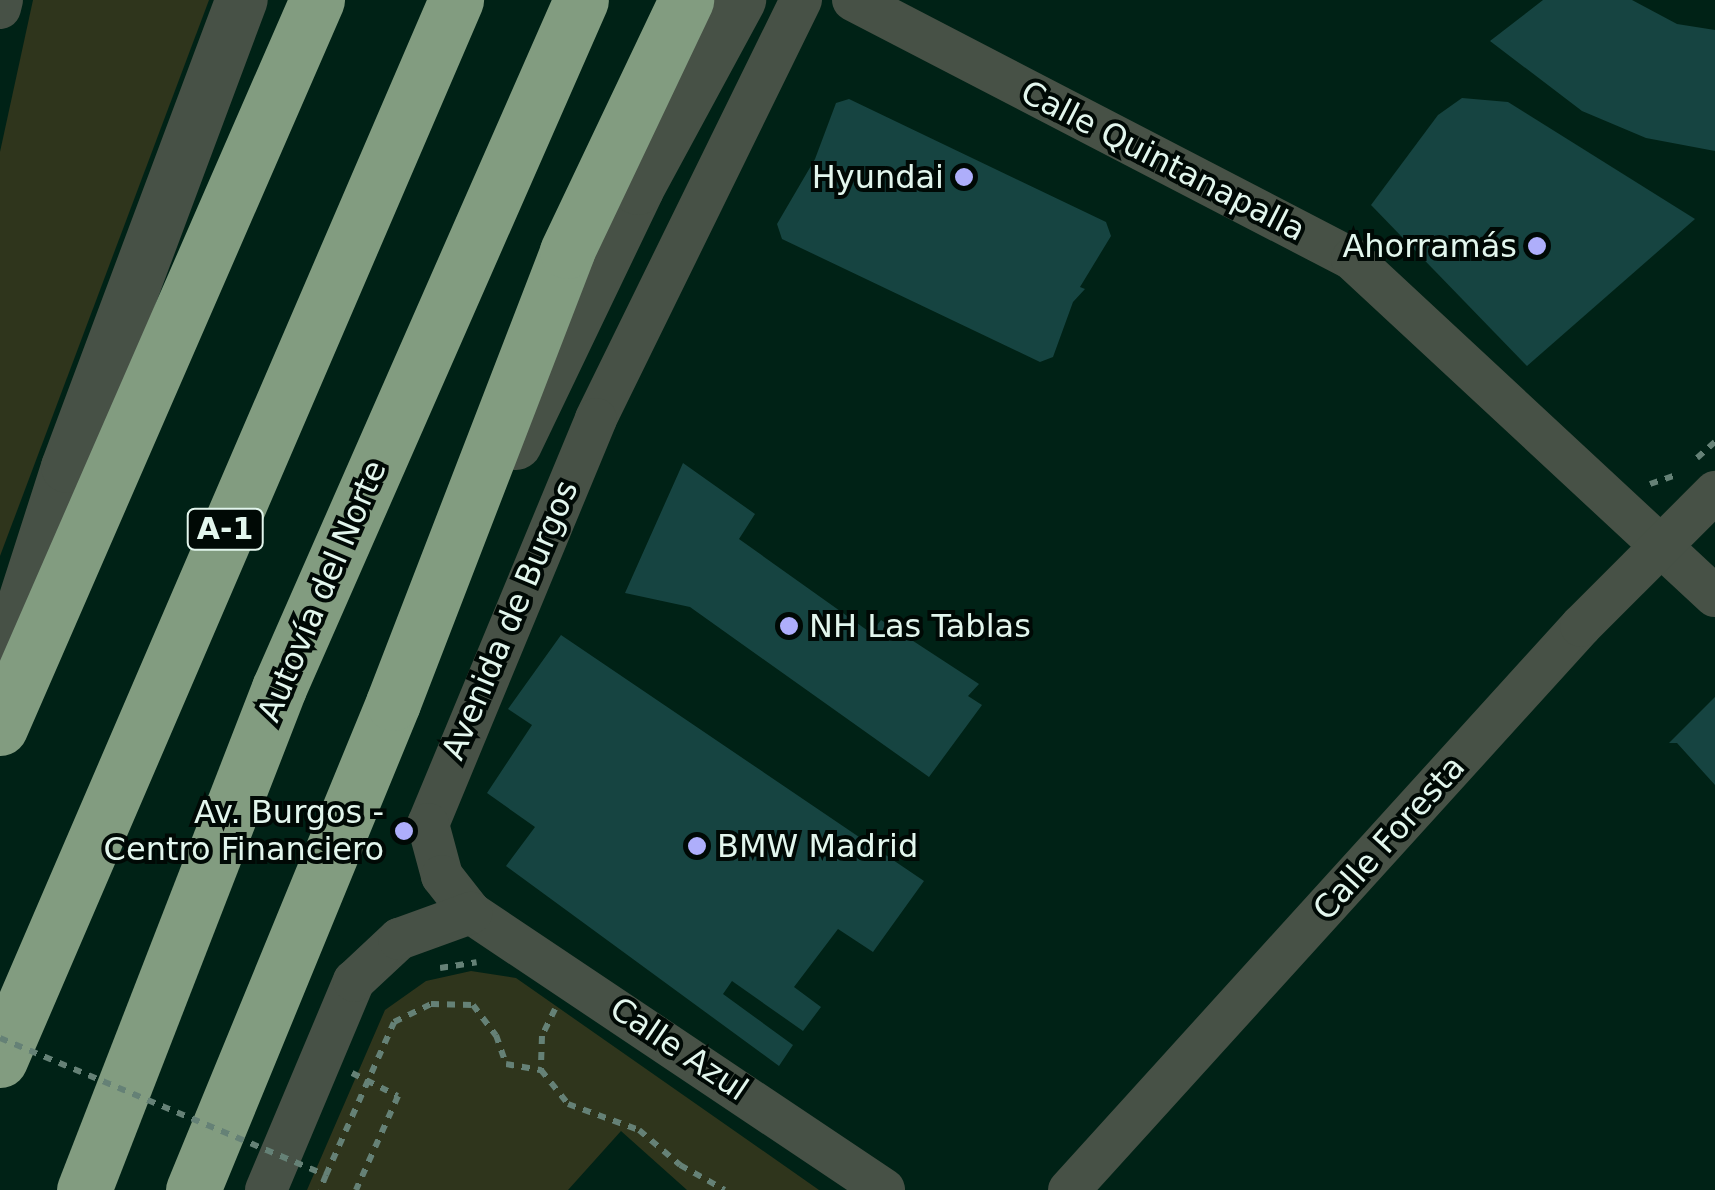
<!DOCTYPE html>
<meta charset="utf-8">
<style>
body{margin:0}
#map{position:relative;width:1715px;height:1190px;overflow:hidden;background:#002216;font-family:"DejaVu Sans",sans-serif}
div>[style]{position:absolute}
.green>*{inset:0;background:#2f351c}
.building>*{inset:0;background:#164441}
.path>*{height:6px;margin-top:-3px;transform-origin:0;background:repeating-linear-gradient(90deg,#658176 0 8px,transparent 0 16px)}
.minor>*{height:42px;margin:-21px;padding:0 21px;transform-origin:21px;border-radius:21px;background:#475146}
.tertiary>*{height:52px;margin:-26px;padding:0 26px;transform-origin:26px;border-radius:26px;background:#475146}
.motorway>*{height:55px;margin:-27.5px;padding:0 27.5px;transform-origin:27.5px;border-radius:27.5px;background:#829c80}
.path-bridge>*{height:6px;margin-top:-3px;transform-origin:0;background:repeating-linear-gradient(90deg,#658176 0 8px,transparent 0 16px)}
.dots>*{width:28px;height:28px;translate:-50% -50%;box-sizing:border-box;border:5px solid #000905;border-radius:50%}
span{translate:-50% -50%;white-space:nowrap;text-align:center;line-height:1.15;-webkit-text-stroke:8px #000905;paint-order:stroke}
.shield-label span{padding:2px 8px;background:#000905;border:2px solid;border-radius:8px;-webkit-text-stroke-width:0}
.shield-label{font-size:30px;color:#e2f6ed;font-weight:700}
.street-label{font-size:32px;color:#e2f6ed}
.poi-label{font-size:32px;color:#e2f6ed}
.right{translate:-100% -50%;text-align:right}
.left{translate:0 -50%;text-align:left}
</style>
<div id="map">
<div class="green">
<i style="clip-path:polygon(33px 0,209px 0,0 556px,0 152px)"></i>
<i style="clip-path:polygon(471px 971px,516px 978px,819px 1190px,687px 1190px,621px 1131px,568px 1190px,307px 1190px,385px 1010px,426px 981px)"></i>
</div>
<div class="building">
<i style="clip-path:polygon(1543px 0,1632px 0,1677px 24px,1715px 30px,1715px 151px,1646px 138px,1582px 111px,1490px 41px)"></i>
<i style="clip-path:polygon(1462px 98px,1508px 102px,1695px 219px,1527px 366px,1371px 205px,1438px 115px)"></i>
<i style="clip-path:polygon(849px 99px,1106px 222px,1111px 236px,1080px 287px,1085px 289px,1073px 302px,1053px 357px,1040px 362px,782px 239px,777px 224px,815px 159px,836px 103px)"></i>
<i style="clip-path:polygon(683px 463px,755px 514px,739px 539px,871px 633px,881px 620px,979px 684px,968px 696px,982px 705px,929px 777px,690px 607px,625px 593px)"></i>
<i style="clip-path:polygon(561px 635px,924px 881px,873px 952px,838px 929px,794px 987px,821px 1007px,803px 1031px,732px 981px,723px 994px,793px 1045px,779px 1066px,506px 866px,535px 827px,487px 793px,532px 725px,508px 709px)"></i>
<i style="clip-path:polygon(1715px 697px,1715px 785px,1677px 743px,1669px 743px)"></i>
</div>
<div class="path">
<i style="left:1697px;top:458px;width:24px;rotate:-42deg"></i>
<i style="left:1650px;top:484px;width:28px;rotate:-19deg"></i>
<i style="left:440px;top:968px;width:37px;rotate:-9deg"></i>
<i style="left:555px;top:1009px;width:30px;rotate:116deg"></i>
<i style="left:542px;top:1036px;width:34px;rotate:92deg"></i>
<i style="left:541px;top:1070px;width:43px;rotate:51.5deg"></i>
<i style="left:568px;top:1104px;width:76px;rotate:20.1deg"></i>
<i style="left:639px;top:1130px;width:54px;rotate:40.5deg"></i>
<i style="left:680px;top:1165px;width:51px;rotate:29.1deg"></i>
<i style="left:352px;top:1073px;width:51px;rotate:26.6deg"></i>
<i style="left:398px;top:1096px;width:103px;rotate:114.1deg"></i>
<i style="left:326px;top:1175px;width:167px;rotate:-66deg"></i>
<i style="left:394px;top:1022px;width:41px;rotate:-25.9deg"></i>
<i style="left:431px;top:1004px;width:42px;rotate:1.4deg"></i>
<i style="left:473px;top:1005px;width:38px;rotate:53deg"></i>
<i style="left:496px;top:1035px;width:31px;rotate:71deg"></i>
<i style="left:506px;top:1064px;width:36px;rotate:10deg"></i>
</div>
<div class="minor">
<i style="left:801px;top:0;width:466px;rotate:116.1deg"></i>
<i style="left:596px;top:419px;width:438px;rotate:112.5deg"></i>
<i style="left:428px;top:824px;width:54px;rotate:74.9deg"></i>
<i style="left:442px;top:876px;width:47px;rotate:51.9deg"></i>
<i style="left:471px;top:913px;width:497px;rotate:33.8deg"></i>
<i style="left:853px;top:0;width:562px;rotate:27.43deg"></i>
<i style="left:1352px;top:259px;width:495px;rotate:42.9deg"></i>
<i style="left:0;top:8px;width:8px;rotate:-76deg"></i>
<i style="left:266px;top:1190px;width:227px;rotate:-67.2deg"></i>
<i style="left:354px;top:981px;width:62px;rotate:-43deg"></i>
<i style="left:399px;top:939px;width:77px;rotate:-19.9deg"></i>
<i style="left:1069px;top:1190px;width:762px;rotate:-47.77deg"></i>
<i style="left:1581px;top:626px;width:190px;rotate:-45deg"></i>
</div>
<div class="tertiary">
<i style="left:516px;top:444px;width:283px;rotate:-64.4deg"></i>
<i style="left:638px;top:189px;width:215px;rotate:-61.6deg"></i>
<i style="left:0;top:676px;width:219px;rotate:-72.2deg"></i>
<i style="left:67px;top:467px;width:499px;rotate:-69.5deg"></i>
</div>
<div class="motorway">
<i style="left:0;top:728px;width:794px;rotate:-66.47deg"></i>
<i style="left:0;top:1060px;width:1154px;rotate:-66.72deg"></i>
<i style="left:84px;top:1190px;width:539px;rotate:-68.77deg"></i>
<i style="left:279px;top:688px;width:751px;rotate:-66.3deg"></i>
<i style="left:193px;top:1190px;width:526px;rotate:-67.67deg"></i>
<i style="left:393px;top:703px;width:484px;rotate:-68.9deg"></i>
<i style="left:567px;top:251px;width:278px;rotate:-64.6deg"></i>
</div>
<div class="path-bridge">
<i style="left:0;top:1038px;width:354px;rotate:22.8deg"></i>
<i style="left:326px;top:1175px;width:16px;rotate:112deg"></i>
</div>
<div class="dots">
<i style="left:964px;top:177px;background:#aeaefb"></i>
<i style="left:1537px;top:246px;background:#aeaefb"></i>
<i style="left:789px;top:626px;background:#aeaefb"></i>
<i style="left:404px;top:831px;background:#aeaefb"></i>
<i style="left:697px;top:846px;background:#aeaefb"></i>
</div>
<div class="shield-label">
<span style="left:225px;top:529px">A-1</span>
</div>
<div class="street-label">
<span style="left:1163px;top:161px;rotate:27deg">Calle Quintanapalla</span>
<span style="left:322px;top:591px;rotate:-67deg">Autovía del Norte</span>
<span style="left:510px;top:620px;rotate:-67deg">Avenida de Burgos</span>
<span style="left:1389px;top:838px;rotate:-48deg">Calle Foresta</span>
<span style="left:679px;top:1049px;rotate:34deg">Calle Azul</span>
</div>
<div class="poi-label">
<span class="right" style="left:944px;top:177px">Hyundai</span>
<span class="right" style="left:1517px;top:246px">Ahorramás</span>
<span class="left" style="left:809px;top:626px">NH Las Tablas</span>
<span class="right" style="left:384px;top:831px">Av. Burgos -<br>Centro Financiero</span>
<span class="left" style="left:717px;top:846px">BMW Madrid</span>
</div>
</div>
